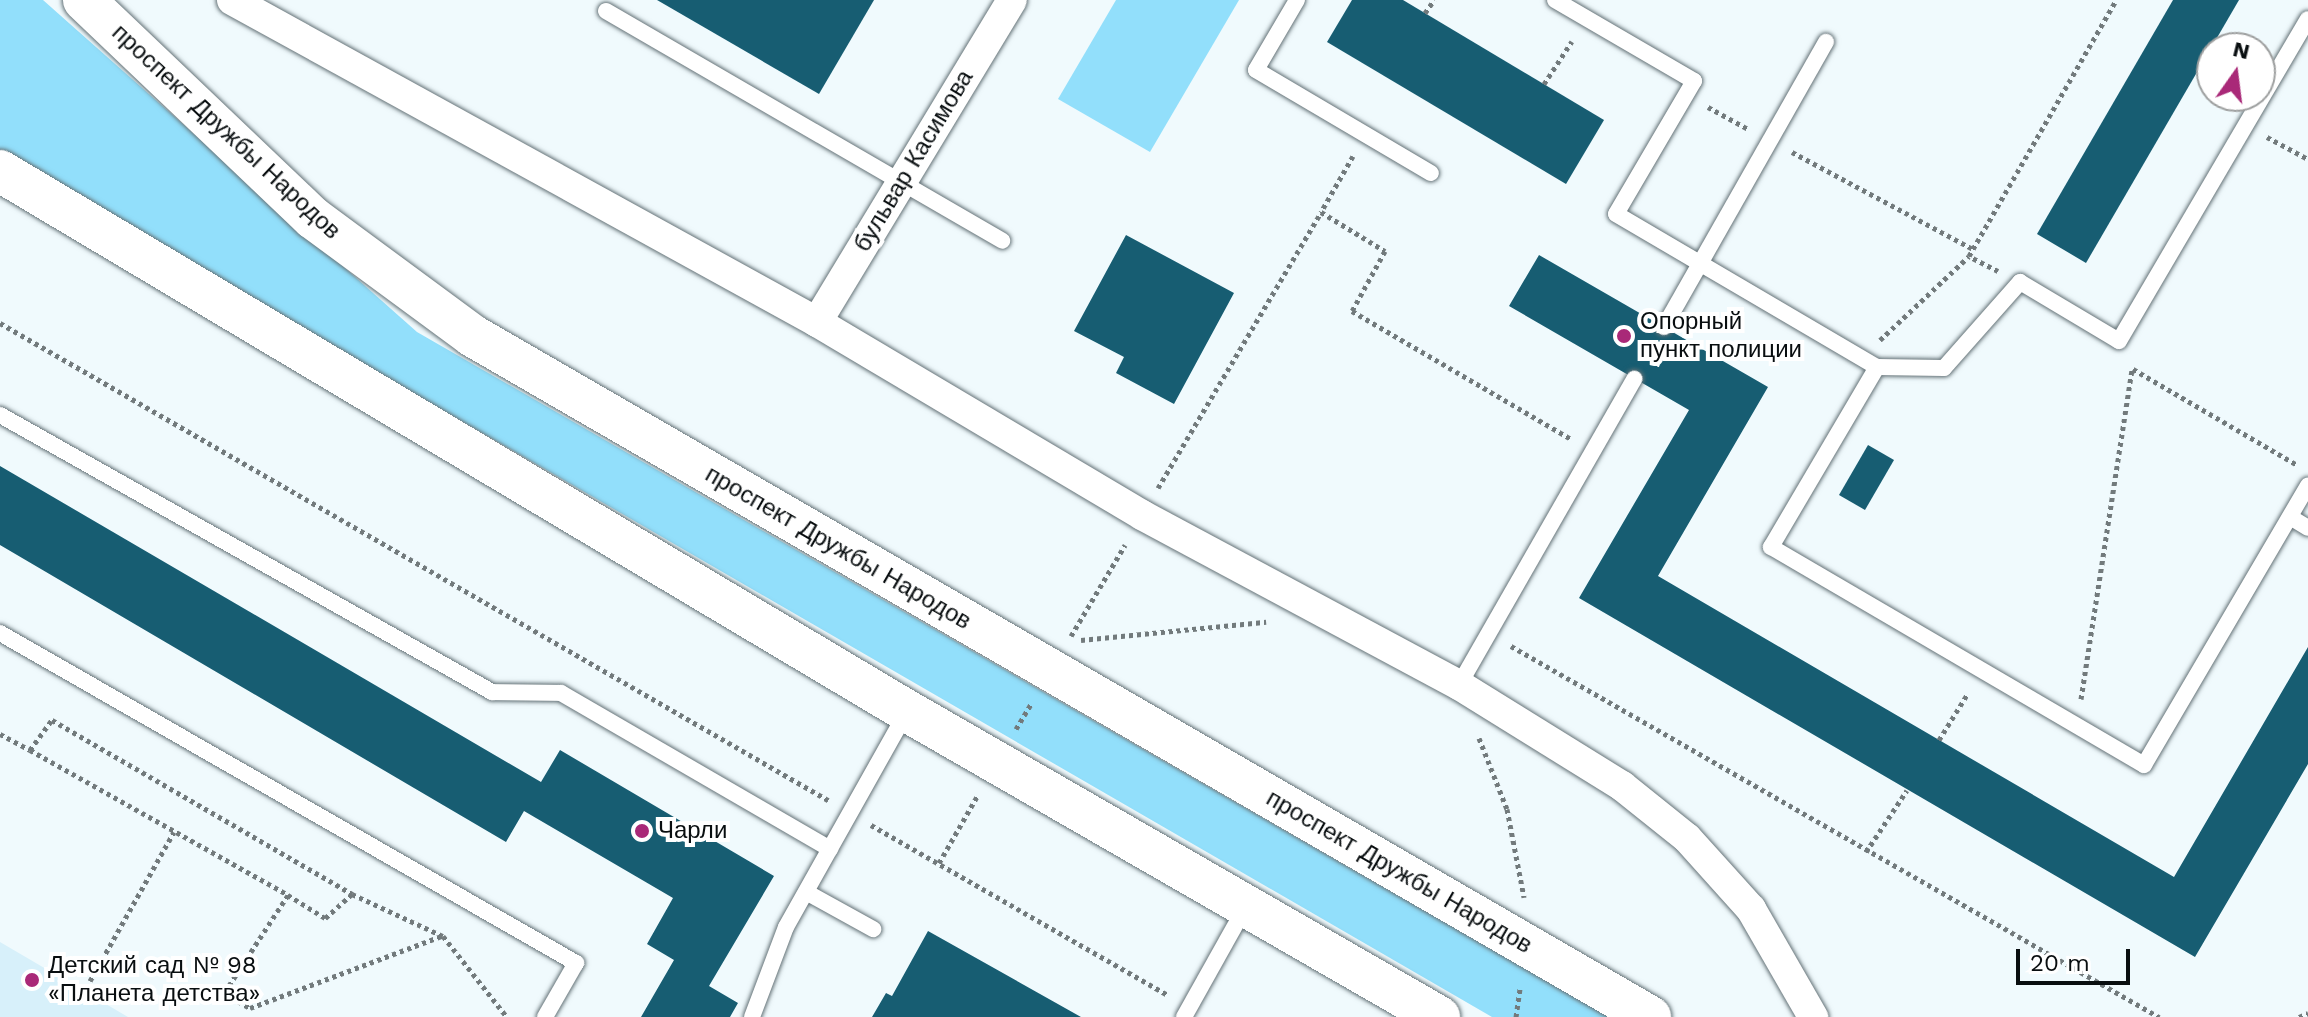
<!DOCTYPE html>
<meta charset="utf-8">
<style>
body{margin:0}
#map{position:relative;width:2308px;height:1017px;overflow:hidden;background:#f0fafd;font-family:"Work Sans",sans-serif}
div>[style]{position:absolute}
.built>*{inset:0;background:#d7f0fa}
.green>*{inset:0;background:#92dffb}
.building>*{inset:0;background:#175d72}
.path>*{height:5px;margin-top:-2.5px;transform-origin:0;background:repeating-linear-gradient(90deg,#727a7c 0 4px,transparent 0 8px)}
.roads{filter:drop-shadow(0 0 2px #647277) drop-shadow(0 0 2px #647277)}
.lane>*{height:16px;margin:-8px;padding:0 8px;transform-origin:8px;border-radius:8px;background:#fff}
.street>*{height:30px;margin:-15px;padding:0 15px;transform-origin:15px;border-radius:15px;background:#fff}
.secondary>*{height:42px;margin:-21px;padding:0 21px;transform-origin:21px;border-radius:21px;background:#fff}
.dots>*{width:22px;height:22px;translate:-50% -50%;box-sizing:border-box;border:4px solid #fff;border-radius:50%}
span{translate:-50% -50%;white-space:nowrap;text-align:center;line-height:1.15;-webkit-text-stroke:8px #fff;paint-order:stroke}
.street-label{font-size:24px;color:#090e10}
.poi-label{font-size:24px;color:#090e10}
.left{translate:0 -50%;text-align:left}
.north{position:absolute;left:2196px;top:32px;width:80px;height:80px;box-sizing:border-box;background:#fff;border:2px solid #9d9f9f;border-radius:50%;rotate:14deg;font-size:22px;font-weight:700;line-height:32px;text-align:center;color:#090e10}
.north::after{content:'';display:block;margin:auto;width:28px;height:36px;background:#a92978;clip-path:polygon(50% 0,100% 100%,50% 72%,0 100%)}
.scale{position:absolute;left:2016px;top:949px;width:114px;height:36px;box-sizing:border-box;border:4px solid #090e10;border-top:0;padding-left:10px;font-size:24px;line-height:28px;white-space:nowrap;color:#090e10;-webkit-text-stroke:6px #fff;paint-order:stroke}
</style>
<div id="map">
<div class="built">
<i style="clip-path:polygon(0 942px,128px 1017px,0 1017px)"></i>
</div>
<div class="green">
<i style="clip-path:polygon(0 0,43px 0,417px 332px,1609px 1017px,1492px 1017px,0 154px)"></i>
<i style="clip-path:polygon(1116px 0,1239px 0,1150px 152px,1058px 99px)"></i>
</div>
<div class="building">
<i style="clip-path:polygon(657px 0,874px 0,819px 94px)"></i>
<i style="clip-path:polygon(1352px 0,1403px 0,1604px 120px,1566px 184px,1327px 42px)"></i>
<i style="clip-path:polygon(2173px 0,2239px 0,2086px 263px,2037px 234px)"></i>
<i style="clip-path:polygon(1126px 235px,1234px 293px,1174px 404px,1116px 373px,1124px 357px,1074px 331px)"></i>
<i style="clip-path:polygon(1539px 255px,1768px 387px,1658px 576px,2174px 877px,2308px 647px,2308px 764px,2195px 957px,1579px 598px,1689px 410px,1509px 306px)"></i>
<i style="clip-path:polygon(1868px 445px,1894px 460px,1865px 510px,1839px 495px)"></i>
<i style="clip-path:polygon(0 466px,541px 782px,560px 750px,774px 876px,709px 986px,738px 1003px,730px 1017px,641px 1017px,674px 960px,647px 944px,673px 898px,524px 811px,506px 842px,0 545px)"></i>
<i style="clip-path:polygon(928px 931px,1081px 1017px,872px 1017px,886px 993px,892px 996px)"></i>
</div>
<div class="path">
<i style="left:1425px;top:13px;width:16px;rotate:-55deg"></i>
<i style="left:1544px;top:84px;width:51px;rotate:-56.9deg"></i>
<i style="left:1708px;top:107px;width:46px;rotate:28.8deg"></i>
<i style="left:2267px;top:137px;width:47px;rotate:28.2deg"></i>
<i style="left:1792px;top:152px;width:205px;rotate:28.2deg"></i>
<i style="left:1353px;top:156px;width:64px;rotate:119.7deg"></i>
<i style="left:1321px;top:212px;width:75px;rotate:31.4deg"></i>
<i style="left:1385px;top:251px;width:68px;rotate:118.8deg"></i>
<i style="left:1352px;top:311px;width:254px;rotate:30.3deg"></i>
<i style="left:1998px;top:271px;width:33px;rotate:-153deg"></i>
<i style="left:1969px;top:256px;width:295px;rotate:-60.1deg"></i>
<i style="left:0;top:323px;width:956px;rotate:29.95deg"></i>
<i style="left:1880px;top:340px;width:122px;rotate:-43.3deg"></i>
<i style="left:2133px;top:369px;width:190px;rotate:30.3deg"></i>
<i style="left:1158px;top:488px;width:321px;rotate:-59.4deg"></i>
<i style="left:1071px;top:636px;width:106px;rotate:-59.3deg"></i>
<i style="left:1081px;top:640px;width:186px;rotate:-5.6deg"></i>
<i style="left:1511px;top:646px;width:747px;rotate:29.79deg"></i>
<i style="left:2081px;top:699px;width:335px;rotate:-81.2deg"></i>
<i style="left:1016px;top:729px;width:29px;rotate:-59deg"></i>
<i style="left:0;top:734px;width:34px;rotate:28deg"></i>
<i style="left:30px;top:750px;width:37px;rotate:-54deg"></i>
<i style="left:52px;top:720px;width:347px;rotate:30.1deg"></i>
<i style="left:352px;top:894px;width:100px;rotate:24.8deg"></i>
<i style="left:443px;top:936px;width:103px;rotate:51.7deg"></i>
<i style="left:1479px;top:738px;width:76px;rotate:68.5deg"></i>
<i style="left:1507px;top:809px;width:90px;rotate:79.1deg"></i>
<i style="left:1939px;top:740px;width:55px;rotate:-58.3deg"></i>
<i style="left:30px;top:750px;width:296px;rotate:29.3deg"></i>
<i style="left:871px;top:825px;width:342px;rotate:29.8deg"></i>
<i style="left:1866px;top:852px;width:74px;rotate:-56.5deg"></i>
<i style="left:939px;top:863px;width:78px;rotate:-60.2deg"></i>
<i style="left:352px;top:894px;width:36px;rotate:138deg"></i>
<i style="left:325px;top:918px;width:44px;rotate:-148.1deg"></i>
<i style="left:288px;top:895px;width:117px;rotate:123.1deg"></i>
<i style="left:224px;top:993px;width:30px;rotate:30deg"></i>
<i style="left:250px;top:1008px;width:205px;rotate:-20.6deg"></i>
<i style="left:90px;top:981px;width:171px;rotate:-60.6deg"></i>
<i style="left:1516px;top:1017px;width:30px;rotate:-82deg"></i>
<i style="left:2299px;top:1017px;width:10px;rotate:-24deg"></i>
</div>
<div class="roads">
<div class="lane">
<i style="left:1297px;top:0;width:81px;rotate:120.4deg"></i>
<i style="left:1256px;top:70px;width:203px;rotate:30.5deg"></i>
<i style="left:1555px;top:0;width:161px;rotate:30.2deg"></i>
<i style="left:1694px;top:81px;width:154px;rotate:120.4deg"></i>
<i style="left:1616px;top:214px;width:303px;rotate:30.4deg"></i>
<i style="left:1877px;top:367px;width:67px;rotate:0.9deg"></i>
<i style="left:1944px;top:368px;width:115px;rotate:-48.5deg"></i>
<i style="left:2020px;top:282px;width:115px;rotate:30.8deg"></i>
<i style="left:2119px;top:341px;width:373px;rotate:-59.6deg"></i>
<i style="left:606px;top:11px;width:458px;rotate:30.1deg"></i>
<i style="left:1664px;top:327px;width:328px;rotate:-60.4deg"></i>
<i style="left:1877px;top:367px;width:209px;rotate:120.5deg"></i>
<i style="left:1771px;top:547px;width:432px;rotate:30.3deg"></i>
<i style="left:2144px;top:765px;width:324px;rotate:-59.6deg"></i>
<i style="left:0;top:415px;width:565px;rotate:29.38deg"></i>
<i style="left:492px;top:692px;width:69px;rotate:0.8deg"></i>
<i style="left:561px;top:693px;width:311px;rotate:30.1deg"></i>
<i style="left:2290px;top:517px;width:21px;rotate:31deg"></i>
<i style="left:0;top:633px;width:664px;rotate:29.81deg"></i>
<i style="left:576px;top:963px;width:62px;rotate:119.9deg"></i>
<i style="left:1459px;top:685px;width:353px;rotate:-60.2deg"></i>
<i style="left:806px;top:892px;width:77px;rotate:28.9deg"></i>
<i style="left:752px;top:1017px;width:96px;rotate:-69.3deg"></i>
<i style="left:786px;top:927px;width:245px;rotate:-60.7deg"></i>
<i style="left:1184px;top:1017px;width:125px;rotate:-60.8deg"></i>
</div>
<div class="street">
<i style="left:232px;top:0;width:668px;rotate:28.83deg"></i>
<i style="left:817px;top:322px;width:378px;rotate:30.7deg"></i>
<i style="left:1142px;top:515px;width:360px;rotate:28.2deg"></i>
<i style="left:1459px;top:685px;width:192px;rotate:31.8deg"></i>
<i style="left:1622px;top:786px;width:83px;rotate:38.7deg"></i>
<i style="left:1687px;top:838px;width:96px;rotate:48deg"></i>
<i style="left:1751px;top:909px;width:125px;rotate:60.1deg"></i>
<i style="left:817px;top:322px;width:376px;rotate:-58.8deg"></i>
</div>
<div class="secondary">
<i style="left:84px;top:0;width:316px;rotate:43.6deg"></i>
<i style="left:313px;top:218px;width:199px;rotate:36.4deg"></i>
<i style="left:473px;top:336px;width:1360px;rotate:30.05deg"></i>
<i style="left:0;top:171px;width:1056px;rotate:30.77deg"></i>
<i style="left:907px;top:711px;width:614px;rotate:29.91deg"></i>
</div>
</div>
<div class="dots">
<i style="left:1624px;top:336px;background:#a92978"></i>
<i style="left:642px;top:831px;background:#a92978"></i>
<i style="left:32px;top:980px;background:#a92978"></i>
</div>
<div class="street-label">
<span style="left:226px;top:132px;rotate:43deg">проспект Дружбы Народов</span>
<span style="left:914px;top:161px;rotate:-59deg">бульвар Касимова</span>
<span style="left:838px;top:548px;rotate:30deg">проспект Дружбы Народов</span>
<span style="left:1399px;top:872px;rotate:30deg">проспект Дружбы Народов</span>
</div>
<div class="poi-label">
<span class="left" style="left:1640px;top:336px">Опорный<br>пункт полиции</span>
<span class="left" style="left:658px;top:831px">Чарли</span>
<span class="left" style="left:48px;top:980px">Детский сад № 98<br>«Планета детства»</span>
</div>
<div class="north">N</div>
<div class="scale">20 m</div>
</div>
